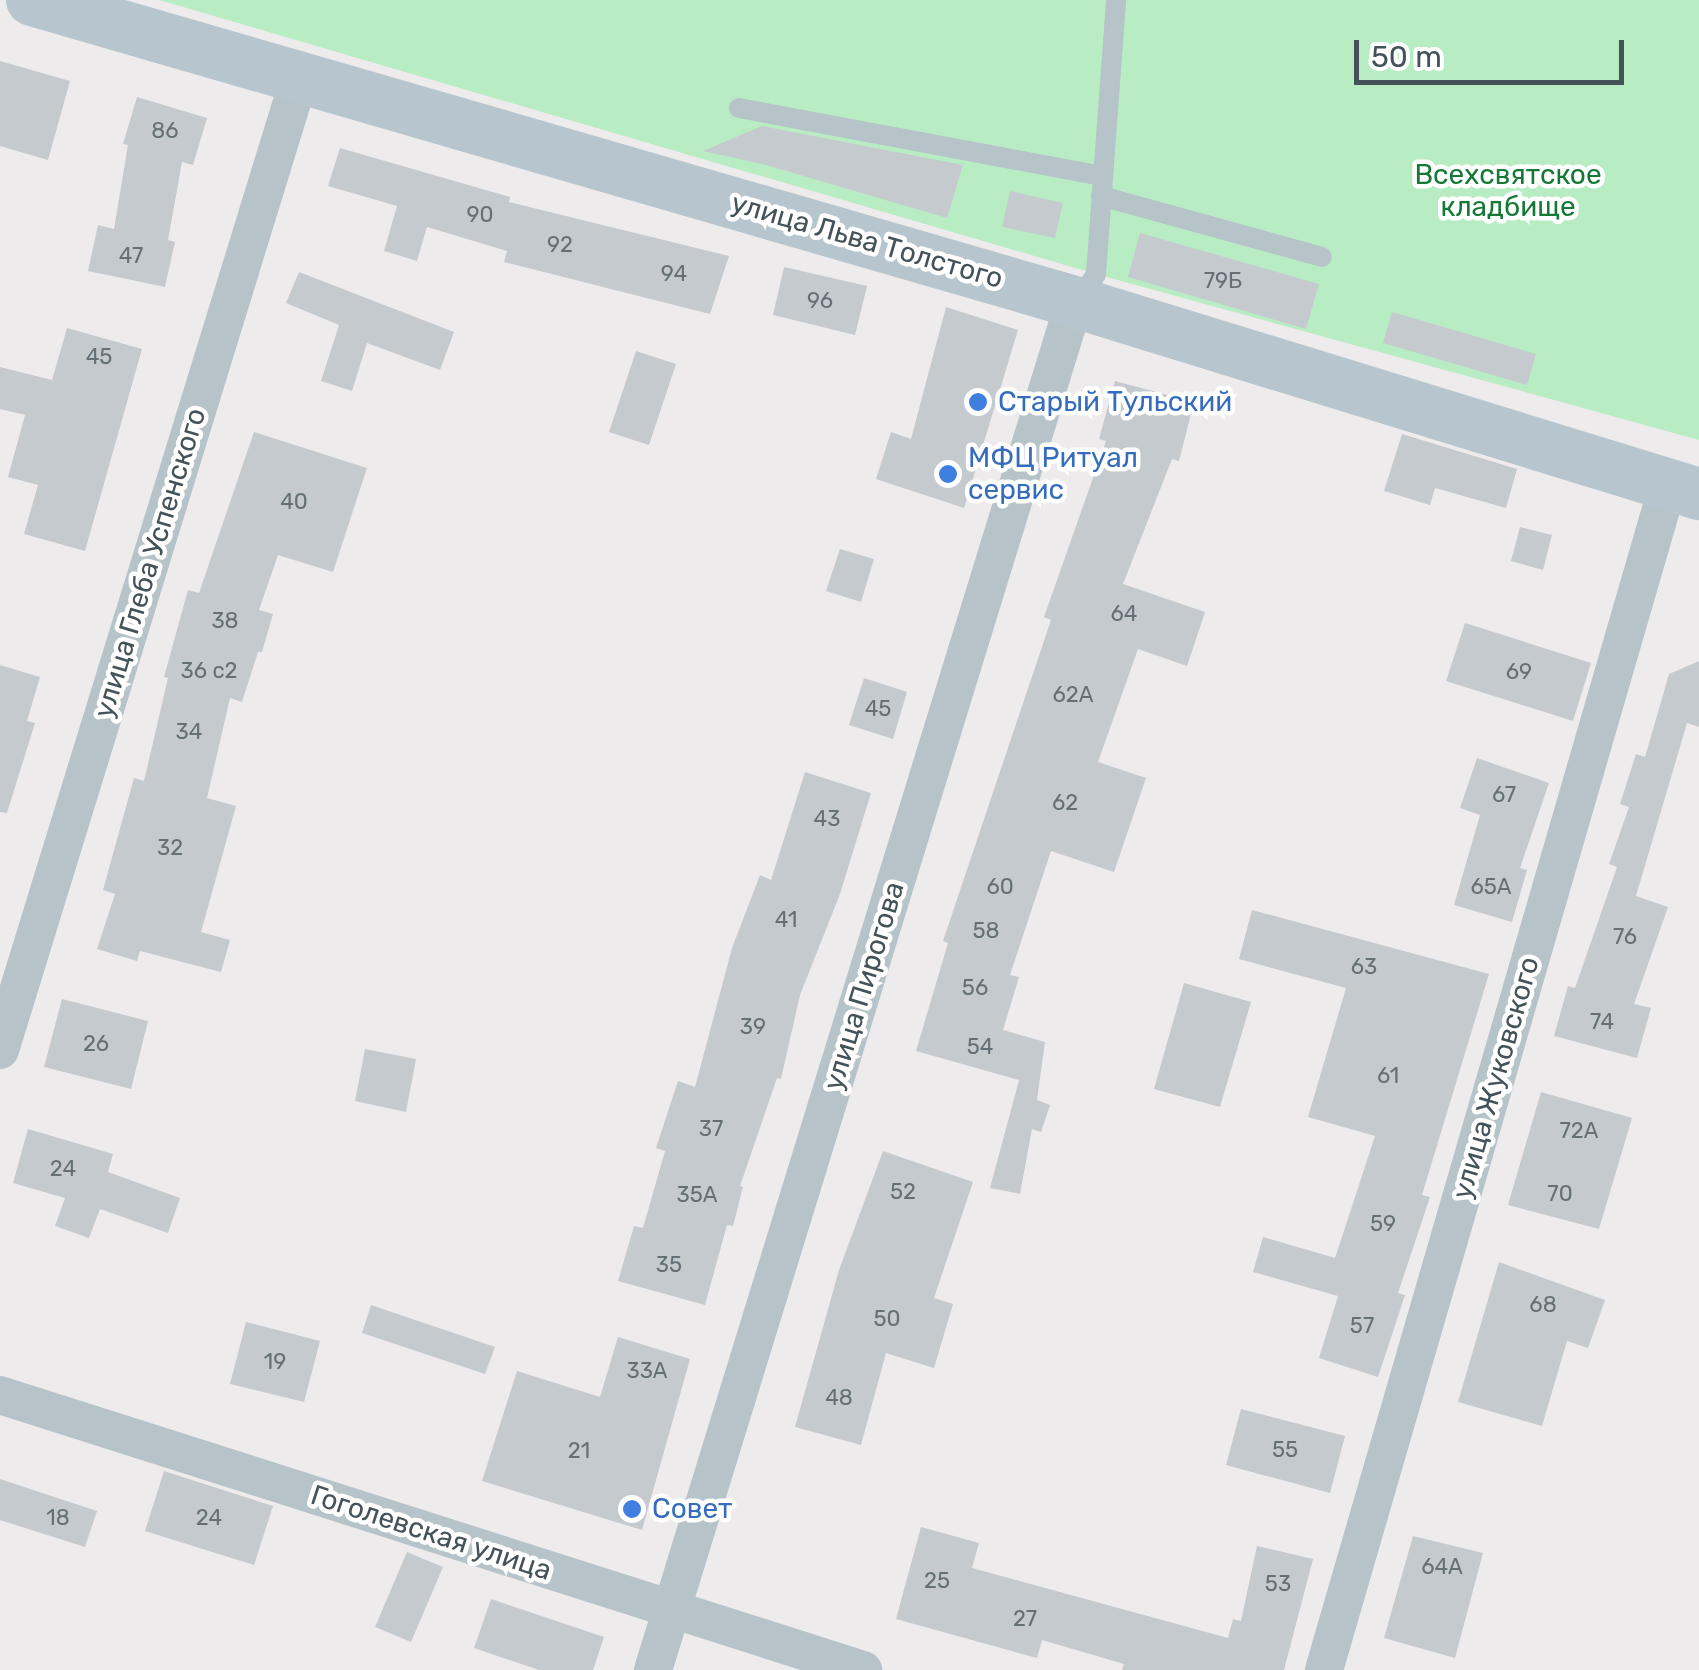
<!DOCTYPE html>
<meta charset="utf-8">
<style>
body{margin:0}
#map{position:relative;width:1699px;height:1670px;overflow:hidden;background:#eeebec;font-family:Rubik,sans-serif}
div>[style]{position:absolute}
.green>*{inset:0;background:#b8edc3}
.building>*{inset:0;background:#c5cacf}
.lane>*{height:20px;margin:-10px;padding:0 10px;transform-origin:10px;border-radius:10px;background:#b6c3c9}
.street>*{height:38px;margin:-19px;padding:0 19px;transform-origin:19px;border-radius:19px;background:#b6c3c9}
.secondary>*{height:52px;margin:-26px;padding:0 26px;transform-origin:26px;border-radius:26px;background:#b7c6ce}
.dots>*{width:28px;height:28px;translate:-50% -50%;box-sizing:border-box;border:5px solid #fff;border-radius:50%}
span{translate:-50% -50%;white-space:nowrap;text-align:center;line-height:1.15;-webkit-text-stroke:9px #fff;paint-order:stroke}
.number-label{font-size:22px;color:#647076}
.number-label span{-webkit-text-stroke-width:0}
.park-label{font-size:28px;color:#167836}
.street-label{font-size:28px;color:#445259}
.shop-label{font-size:28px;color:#366cbe}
.left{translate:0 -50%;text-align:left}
.scale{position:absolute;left:1354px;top:40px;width:270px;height:45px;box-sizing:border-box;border:5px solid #445259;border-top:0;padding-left:12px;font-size:30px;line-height:35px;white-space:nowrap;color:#445259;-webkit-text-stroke:8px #fff;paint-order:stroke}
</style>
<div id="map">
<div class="green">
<i style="clip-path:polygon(159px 0,1699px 0,1699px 440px,1096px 274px)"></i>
</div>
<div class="building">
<i style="clip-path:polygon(0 61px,70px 81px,48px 160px,0 146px)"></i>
<i style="clip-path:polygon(137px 97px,207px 118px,193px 165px,182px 162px,168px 240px,175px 242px,165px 287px,88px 271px,98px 225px,114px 229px,128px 145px,123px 144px)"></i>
<i style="clip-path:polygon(762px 126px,963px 165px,947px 218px,766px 165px,703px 151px)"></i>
<i style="clip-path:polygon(340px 148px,510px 197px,509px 202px,729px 256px,710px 314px,504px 262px,507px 251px,427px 227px,417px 261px,384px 251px,397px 206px,328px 186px)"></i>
<i style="clip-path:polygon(1010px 191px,1063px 203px,1055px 238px,1002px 227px)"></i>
<i style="clip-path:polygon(1140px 233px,1319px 284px,1306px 329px,1128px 277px)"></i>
<i style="clip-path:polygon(784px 267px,867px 286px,855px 335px,773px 315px)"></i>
<i style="clip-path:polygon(299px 272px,454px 332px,440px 370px,367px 343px,352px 391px,321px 381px,339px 325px,286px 303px)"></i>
<i style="clip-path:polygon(946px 307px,1018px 330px,964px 508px,876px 479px,891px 432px,911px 439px)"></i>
<i style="clip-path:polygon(1392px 312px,1536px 354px,1527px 385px,1383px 343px)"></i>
<i style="clip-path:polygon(67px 328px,142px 349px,85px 551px,24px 534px,38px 485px,8px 477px,25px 415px,0 409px,0 367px,52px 380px)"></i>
<i style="clip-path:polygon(636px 351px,676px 364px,649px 445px,609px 432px)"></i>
<i style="clip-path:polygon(1115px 381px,1194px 402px,1179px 461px,1172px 459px,1123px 584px,1205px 612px,1187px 666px,1138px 649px,1098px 762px,1146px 778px,1114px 872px,1051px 851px,1010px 975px,1019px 977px,1003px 1030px,1045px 1042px,1037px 1100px,1050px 1105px,1041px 1132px,1032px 1129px,1020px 1194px,990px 1188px,1019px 1080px,916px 1051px,948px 943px,943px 941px,1051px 620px,1044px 617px,1106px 441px,1099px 439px)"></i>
<i style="clip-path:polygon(254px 432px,367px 468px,333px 572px,278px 555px,259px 610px,273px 614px,262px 652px,258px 652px,242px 702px,230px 698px,207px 798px,236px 806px,201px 932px,230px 940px,221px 972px,140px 951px,137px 961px,97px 949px,115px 894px,103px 890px,134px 778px,144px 781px,168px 678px,164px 677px,188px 590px,199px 593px)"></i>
<i style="clip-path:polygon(1402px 434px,1517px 469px,1506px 508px,1435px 488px,1430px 505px,1384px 491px)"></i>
<i style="clip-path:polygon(1520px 527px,1552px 535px,1543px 570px,1511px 561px)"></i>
<i style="clip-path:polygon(840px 549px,874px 559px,861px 602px,826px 591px)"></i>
<i style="clip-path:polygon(1465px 623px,1591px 663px,1573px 721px,1446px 681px)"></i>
<i style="clip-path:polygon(1699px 661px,1699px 727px,1687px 723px,1636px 896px,1668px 907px,1634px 1004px,1651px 1008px,1637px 1058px,1554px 1036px,1568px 986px,1575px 988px,1617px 867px,1609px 864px,1629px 807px,1620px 804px,1636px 754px,1645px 757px,1669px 674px)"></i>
<i style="clip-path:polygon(0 665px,40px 677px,27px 721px,35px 723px,7px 813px,0 812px)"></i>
<i style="clip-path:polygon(864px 678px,907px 692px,893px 739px,849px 725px)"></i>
<i style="clip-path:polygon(1477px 758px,1549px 783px,1520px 868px,1527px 870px,1512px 922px,1454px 905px,1480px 815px,1460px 808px)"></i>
<i style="clip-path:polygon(805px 772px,871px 793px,840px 894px,800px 995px,781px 1079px,777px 1078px,740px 1186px,743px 1187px,733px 1226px,727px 1225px,705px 1305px,618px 1281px,634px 1226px,643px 1228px,665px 1151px,656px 1148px,678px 1081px,695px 1087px,732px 948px,760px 875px,771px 880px)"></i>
<i style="clip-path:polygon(1252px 910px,1489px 974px,1422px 1195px,1430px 1197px,1398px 1293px,1405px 1295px,1378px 1377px,1319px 1358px,1338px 1296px,1253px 1272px,1263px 1237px,1335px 1258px,1375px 1136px,1308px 1117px,1346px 988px,1239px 959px)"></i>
<i style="clip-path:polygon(1184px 983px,1251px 1002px,1220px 1107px,1154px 1089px)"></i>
<i style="clip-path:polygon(62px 999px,148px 1021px,131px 1089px,44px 1067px)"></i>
<i style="clip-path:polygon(365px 1049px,416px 1059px,406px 1112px,355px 1101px)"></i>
<i style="clip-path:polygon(1541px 1092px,1632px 1118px,1599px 1229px,1508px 1205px)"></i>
<i style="clip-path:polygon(28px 1129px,113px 1154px,108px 1172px,180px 1198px,168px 1233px,100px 1209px,89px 1238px,55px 1226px,65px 1198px,13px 1183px)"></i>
<i style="clip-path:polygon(883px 1151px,973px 1182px,934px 1298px,953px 1304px,934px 1368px,886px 1353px,861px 1445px,795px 1427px,839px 1270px)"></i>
<i style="clip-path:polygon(1499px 1262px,1605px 1300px,1588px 1348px,1567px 1341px,1542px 1426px,1458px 1402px)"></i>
<i style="clip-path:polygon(371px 1305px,495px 1347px,485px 1374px,362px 1333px)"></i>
<i style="clip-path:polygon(246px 1322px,320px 1341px,304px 1402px,230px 1384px)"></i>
<i style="clip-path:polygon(618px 1337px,690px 1359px,642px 1530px,482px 1481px,517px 1371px,600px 1397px)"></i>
<i style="clip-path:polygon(1241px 1409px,1345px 1436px,1330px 1493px,1226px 1465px)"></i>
<i style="clip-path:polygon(164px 1471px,273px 1506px,254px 1565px,145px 1531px)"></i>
<i style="clip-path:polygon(0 1479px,97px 1511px,85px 1547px,0 1520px)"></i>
<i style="clip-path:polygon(921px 1527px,979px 1543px,972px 1568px,1228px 1638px,1233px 1619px,1241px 1621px,1257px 1546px,1313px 1559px,1284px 1670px,1122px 1670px,1124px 1664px,1042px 1640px,1037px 1658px,896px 1619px)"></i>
<i style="clip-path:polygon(1413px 1536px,1483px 1553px,1455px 1658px,1384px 1638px)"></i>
<i style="clip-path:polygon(407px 1552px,443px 1567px,411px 1642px,375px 1627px)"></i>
<i style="clip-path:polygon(491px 1599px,604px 1637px,593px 1670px,539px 1670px,474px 1648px)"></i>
</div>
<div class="lane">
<i style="left:739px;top:108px;width:369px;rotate:10.6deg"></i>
<i style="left:1101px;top:196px;width:229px;rotate:15.4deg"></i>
<i style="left:1079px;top:301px;width:32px;rotate:-58deg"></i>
<i style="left:1096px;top:274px;width:275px;rotate:-85.8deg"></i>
</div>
<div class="street">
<i style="left:0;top:1050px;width:1019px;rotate:-72.88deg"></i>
<i style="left:0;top:1395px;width:906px;rotate:17.67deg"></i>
<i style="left:653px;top:1670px;width:1409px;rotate:-72.88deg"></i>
<i style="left:1068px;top:323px;width:22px;rotate:-63deg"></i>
<i style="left:1324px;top:1670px;width:1234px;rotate:-73.81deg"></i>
</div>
<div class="secondary">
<i style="left:32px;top:0;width:1089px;rotate:16.15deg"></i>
<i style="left:1078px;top:303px;width:650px;rotate:17.1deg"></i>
</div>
<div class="dots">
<i style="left:978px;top:402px;background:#3f7fe0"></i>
<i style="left:948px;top:474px;background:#3f7fe0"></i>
<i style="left:632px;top:1509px;background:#3f7fe0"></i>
</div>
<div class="number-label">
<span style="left:165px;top:131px">86</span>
<span style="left:480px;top:215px">90</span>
<span style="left:560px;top:245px">92</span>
<span style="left:131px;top:256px">47</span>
<span style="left:674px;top:274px">94</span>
<span style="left:1223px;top:281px">79Б</span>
<span style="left:820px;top:301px">96</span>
<span style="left:99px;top:357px">45</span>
<span style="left:294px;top:502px">40</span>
<span style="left:1124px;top:614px">64</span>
<span style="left:225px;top:621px">38</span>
<span style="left:209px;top:671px">36 с2</span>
<span style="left:1519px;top:672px">69</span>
<span style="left:1073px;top:695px">62А</span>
<span style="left:878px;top:709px">45</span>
<span style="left:189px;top:732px">34</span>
<span style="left:1504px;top:795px">67</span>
<span style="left:1065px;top:803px">62</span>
<span style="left:827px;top:819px">43</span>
<span style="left:170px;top:848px">32</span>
<span style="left:1000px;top:887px">60</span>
<span style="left:1491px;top:887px">65А</span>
<span style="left:786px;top:920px">41</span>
<span style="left:986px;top:931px">58</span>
<span style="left:1625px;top:937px">76</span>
<span style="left:1364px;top:967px">63</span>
<span style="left:975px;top:988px">56</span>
<span style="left:1602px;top:1022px">74</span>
<span style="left:753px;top:1027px">39</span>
<span style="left:96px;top:1044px">26</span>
<span style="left:980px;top:1047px">54</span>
<span style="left:1388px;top:1076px">61</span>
<span style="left:711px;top:1129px">37</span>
<span style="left:1579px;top:1131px">72А</span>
<span style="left:63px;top:1169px">24</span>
<span style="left:903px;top:1192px">52</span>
<span style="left:1560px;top:1194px">70</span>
<span style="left:697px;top:1195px">35А</span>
<span style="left:1383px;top:1224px">59</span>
<span style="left:669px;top:1265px">35</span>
<span style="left:1543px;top:1305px">68</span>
<span style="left:887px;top:1319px">50</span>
<span style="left:1362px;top:1326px">57</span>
<span style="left:275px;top:1362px">19</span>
<span style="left:647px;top:1371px">33А</span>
<span style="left:839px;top:1398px">48</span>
<span style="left:1285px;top:1450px">55</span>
<span style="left:579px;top:1451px">21</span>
<span style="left:58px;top:1518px">18</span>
<span style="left:209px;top:1518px">24</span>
<span style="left:1442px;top:1567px">64А</span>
<span style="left:937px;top:1581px">25</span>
<span style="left:1278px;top:1584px">53</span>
<span style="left:1025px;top:1619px">27</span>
</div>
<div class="park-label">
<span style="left:1508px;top:191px">Всехсвятское<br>кладбище</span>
</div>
<div class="street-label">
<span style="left:867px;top:241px;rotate:16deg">улица Льва Толстого</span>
<span style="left:150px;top:563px;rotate:-73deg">улица Глеба Успенского</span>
<span style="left:864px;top:986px;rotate:-73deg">улица Пирогова</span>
<span style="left:1496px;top:1078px;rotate:-74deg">улица Жуковского</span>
<span style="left:431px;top:1533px;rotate:18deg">Гоголевская улица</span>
</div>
<div class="shop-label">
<span class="left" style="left:998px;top:402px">Старый Тульский</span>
<span class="left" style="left:968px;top:474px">МФЦ Ритуал<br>cервис</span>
<span class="left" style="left:652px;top:1509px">Совет</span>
</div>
<div class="scale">50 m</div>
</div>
